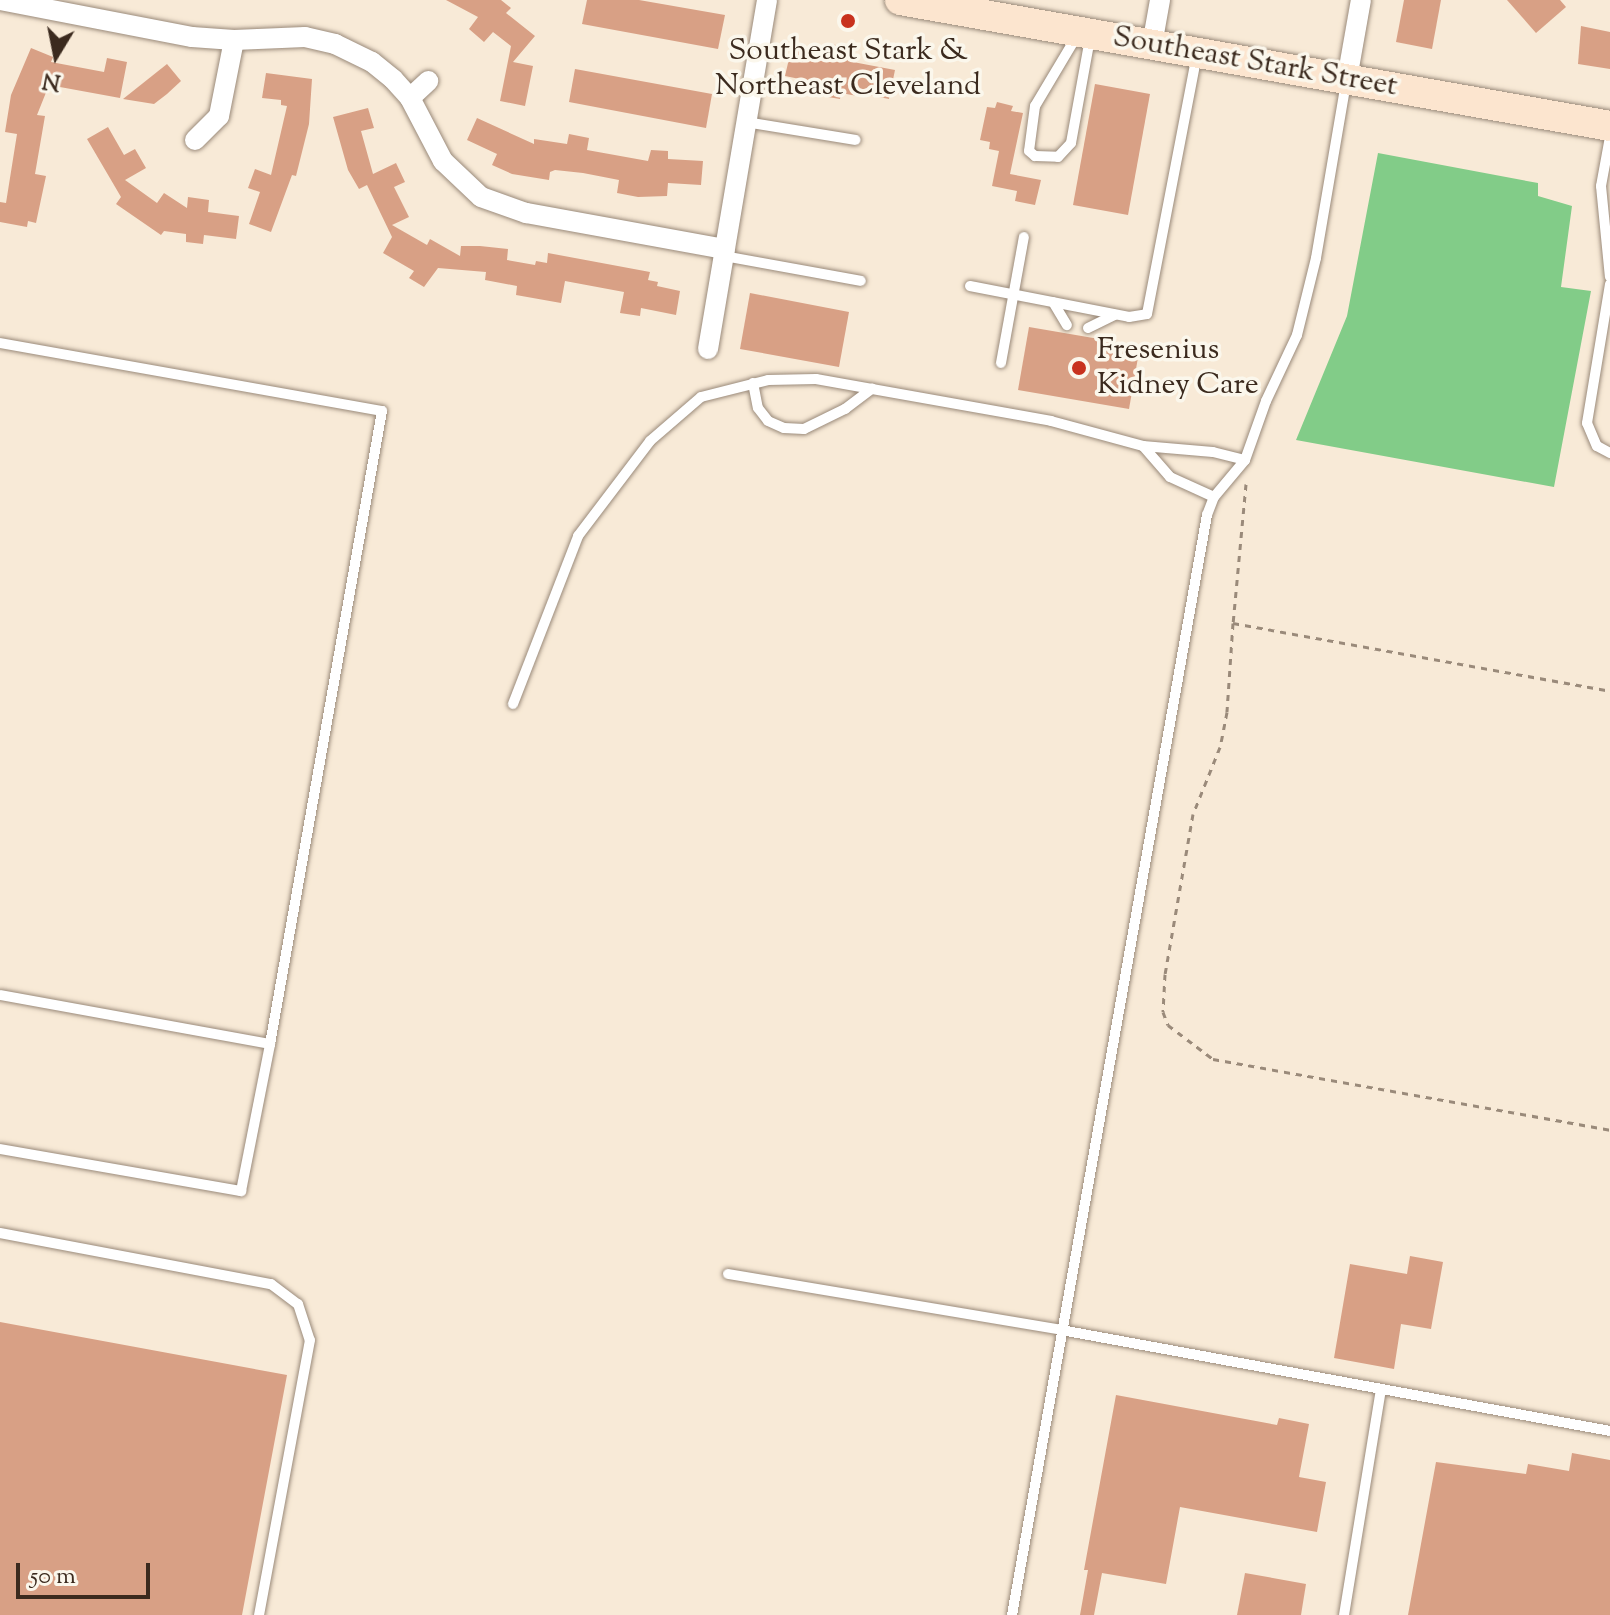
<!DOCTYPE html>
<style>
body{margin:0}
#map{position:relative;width:1610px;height:1615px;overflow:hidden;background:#f8ead7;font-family:"Sorts Mill Goudy",serif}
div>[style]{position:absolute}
.green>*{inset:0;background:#82cc88}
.building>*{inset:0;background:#d8a085}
.path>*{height:3px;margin-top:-1.5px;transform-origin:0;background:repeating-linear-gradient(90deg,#9a8a7a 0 6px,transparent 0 12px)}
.roads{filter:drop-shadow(0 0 2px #9a8a7a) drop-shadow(0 0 2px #9a8a7a)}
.lane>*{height:10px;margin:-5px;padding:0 5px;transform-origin:5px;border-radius:5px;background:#fff}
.street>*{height:20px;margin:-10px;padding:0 10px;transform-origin:10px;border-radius:10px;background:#fff}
.secondary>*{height:30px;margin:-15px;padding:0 15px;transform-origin:15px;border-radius:15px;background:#fce5cf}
.dots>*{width:22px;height:22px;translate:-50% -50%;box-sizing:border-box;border:4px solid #fbf7ec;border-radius:50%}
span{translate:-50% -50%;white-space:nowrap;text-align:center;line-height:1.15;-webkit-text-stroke:7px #fbf7ec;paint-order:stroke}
.poi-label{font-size:30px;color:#3b2a1e}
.left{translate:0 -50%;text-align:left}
.street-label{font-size:30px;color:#3b2a1e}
.north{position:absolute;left:16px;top:16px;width:80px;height:80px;-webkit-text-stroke:6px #fbf7ec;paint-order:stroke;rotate:190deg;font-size:22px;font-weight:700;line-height:32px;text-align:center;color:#3b2a1e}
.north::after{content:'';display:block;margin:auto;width:28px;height:36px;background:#3b2a1e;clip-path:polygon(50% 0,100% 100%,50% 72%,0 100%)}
.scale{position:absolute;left:16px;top:1563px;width:134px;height:36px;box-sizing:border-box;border:4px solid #3b2a1e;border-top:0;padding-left:10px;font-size:24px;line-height:28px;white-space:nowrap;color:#3b2a1e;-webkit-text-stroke:6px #fbf7ec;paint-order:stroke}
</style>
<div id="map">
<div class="green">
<i style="clip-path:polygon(1378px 153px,1538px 183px,1538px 196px,1572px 206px,1561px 287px,1591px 291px,1554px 487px,1296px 440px,1347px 316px)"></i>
</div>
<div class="building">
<i style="clip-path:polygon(446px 0,501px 0,511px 8px,506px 13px,535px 36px,513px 62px,533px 66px,525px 106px,500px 101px,511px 46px,493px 32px,484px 42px,469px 29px,478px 17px)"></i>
<i style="clip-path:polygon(587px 0,639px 0,725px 15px,718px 49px,582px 24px)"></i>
<i style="clip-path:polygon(1404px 0,1441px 0,1432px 49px,1396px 42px)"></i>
<i style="clip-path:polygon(1507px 0,1560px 0,1566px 7px,1536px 33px)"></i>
<i style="clip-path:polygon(1581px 26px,1610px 32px,1610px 69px,1578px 64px)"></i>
<i style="clip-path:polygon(830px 44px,855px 48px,853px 62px,895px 70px,889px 99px,864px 94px,863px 97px,841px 93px,840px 99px,822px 96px,824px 84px,785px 76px,791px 50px,828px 56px)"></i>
<i style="clip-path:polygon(31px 48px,53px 57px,51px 62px,104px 72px,107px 58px,127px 62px,120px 98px,49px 85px,37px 115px,45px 116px,35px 174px,46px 176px,36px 223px,28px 221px,27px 227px,0 222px,0 202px,6px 203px,17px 134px,5px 132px,11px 95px)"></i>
<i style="clip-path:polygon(167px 64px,181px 81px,167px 94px,154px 104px,123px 99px)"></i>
<i style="clip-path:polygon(575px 69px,712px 94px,706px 128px,569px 102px)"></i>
<i style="clip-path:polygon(266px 73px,312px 79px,309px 124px,296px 176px,292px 175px,271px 232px,249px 224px,260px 192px,248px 188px,255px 169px,271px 175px,287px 106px,281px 105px,281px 100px,262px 98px)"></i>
<i style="clip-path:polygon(1095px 84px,1150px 94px,1128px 215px,1073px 205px)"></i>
<i style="clip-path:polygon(997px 102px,1013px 106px,1011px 111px,1023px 113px,1010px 174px,1041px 180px,1035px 205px,1015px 201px,1017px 191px,992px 186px,999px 151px,989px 149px,990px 142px,980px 140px,987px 107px,995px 108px)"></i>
<i style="clip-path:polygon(368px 108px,374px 128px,361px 131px,373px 174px,396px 163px,405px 182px,394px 187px,409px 217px,392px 225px,427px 245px,430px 239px,460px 256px,461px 246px,480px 246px,508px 249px,507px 260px,535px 265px,536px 261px,547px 263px,548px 253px,650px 272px,648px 280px,658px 282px,657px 286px,680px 291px,676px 315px,641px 308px,640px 316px,620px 313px,624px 292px,565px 281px,561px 303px,516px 295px,517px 286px,485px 280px,486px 272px,438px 268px,424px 287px,409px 278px,414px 271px,383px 253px,392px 237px,367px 185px,359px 189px,348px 170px,333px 117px)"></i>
<i style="clip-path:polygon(477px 118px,534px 144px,534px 139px,567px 144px,569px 134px,589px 138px,587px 150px,648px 161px,651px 150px,668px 151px,668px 159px,703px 161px,701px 185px,668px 183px,667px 196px,638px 197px,617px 193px,619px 180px,583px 173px,555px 170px,550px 172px,549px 180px,512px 174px,492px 165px,497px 154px,467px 140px)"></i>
<i style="clip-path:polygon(108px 127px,124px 155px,135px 149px,146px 168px,125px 180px,157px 203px,164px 193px,187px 208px,188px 197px,209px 200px,208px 212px,239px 216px,236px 239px,204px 235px,203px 244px,186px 242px,186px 234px,164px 231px,161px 235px,116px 204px,121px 197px,87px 139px)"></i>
<i style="clip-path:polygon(750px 293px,849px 312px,839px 367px,740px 349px)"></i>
<i style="clip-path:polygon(1029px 327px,1140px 346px,1129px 409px,1018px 390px)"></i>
<i style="clip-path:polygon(1410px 1256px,1443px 1262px,1431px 1329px,1401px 1324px,1394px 1369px,1334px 1358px,1350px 1264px,1407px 1274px)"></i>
<i style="clip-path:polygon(0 1322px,287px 1375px,242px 1615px,0 1615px)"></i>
<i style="clip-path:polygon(1116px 1395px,1277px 1425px,1279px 1418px,1309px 1424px,1299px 1477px,1326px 1482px,1317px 1532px,1180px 1507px,1166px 1584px,1102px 1573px,1094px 1615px,1080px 1615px,1088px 1570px,1084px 1570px)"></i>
<i style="clip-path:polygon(1572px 1453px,1610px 1460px,1610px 1615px,1408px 1615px,1436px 1462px,1526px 1474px,1528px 1464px,1569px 1471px)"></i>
<i style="clip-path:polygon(1245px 1573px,1306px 1584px,1301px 1615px,1237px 1615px)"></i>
</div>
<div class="path">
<i style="left:1246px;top:484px;width:140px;rotate:95.3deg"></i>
<i style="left:1233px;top:623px;width:383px;rotate:10.2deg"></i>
<i style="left:1233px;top:623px;width:89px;rotate:93.9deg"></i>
<i style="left:1227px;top:712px;width:36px;rotate:101deg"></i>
<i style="left:1220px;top:747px;width:72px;rotate:111.9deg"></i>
<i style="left:1193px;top:814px;width:162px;rotate:99.9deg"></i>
<i style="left:1165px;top:974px;width:38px;rotate:93deg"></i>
<i style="left:1163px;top:1012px;width:14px;rotate:69deg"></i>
<i style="left:1168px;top:1025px;width:56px;rotate:37.1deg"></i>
<i style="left:1213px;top:1059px;width:403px;rotate:10.1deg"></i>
</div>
<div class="roads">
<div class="lane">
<i style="left:1078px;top:34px;width:84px;rotate:120.8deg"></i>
<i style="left:1035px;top:106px;width:45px;rotate:97.6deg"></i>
<i style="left:1029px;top:151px;width:8px;rotate:40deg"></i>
<i style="left:1035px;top:156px;width:23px;rotate:2deg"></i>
<i style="left:1058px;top:157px;width:19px;rotate:-47deg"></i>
<i style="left:1071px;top:143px;width:107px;rotate:-79.7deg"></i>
<i style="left:746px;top:122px;width:111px;rotate:9.3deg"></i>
<i style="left:1610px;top:137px;width:50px;rotate:100.4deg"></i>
<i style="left:1601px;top:186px;width:91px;rotate:84.4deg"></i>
<i style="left:724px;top:256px;width:139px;rotate:10.3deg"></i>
<i style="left:1610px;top:284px;width:141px;rotate:99.4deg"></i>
<i style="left:1587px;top:423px;width:25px;rotate:67deg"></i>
<i style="left:1597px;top:446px;width:15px;rotate:28deg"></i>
<i style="left:970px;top:286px;width:162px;rotate:11deg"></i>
<i style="left:1129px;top:317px;width:18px;rotate:-9deg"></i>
<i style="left:1147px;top:314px;width:264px;rotate:-79.1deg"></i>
<i style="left:1053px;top:302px;width:27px;rotate:59deg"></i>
<i style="left:1088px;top:328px;width:30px;rotate:-26deg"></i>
<i style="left:0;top:343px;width:388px;rotate:10.1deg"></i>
<i style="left:382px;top:411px;width:643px;rotate:100.03deg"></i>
<i style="left:270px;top:1044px;width:274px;rotate:-169.7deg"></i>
<i style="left:1001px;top:363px;width:128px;rotate:-79.7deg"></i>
<i style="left:753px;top:383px;width:25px;rotate:79deg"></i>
<i style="left:758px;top:408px;width:16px;rotate:52deg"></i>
<i style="left:768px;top:421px;width:17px;rotate:24deg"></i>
<i style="left:784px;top:428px;width:20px;rotate:3deg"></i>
<i style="left:804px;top:429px;width:46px;rotate:-26deg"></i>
<i style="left:845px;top:409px;width:34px;rotate:-37deg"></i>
<i style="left:1143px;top:446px;width:41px;rotate:48.9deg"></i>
<i style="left:1170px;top:477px;width:48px;rotate:24.4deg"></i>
<i style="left:513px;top:704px;width:180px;rotate:-68.8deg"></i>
<i style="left:578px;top:536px;width:119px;rotate:-52.8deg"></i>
<i style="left:650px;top:441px;width:67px;rotate:-40.8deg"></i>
<i style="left:701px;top:397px;width:69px;rotate:-14.2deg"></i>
<i style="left:768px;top:380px;width:48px;rotate:-1.2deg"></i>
<i style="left:816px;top:379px;width:239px;rotate:10.1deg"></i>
<i style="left:1051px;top:421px;width:95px;rotate:15.2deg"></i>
<i style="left:1143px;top:446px;width:70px;rotate:4.9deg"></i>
<i style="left:1213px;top:452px;width:33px;rotate:14deg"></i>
<i style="left:0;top:1149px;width:245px;rotate:9.9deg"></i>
<i style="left:241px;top:1191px;width:150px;rotate:-78.8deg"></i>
<i style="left:0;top:1233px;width:276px;rotate:10.7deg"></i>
<i style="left:271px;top:1284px;width:34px;rotate:37deg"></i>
<i style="left:298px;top:1304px;width:38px;rotate:72deg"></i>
<i style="left:310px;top:1340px;width:280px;rotate:100.5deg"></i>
<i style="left:728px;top:1274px;width:338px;rotate:9.5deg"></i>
<i style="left:1061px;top:1330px;width:558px;rotate:10.42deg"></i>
<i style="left:1012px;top:1615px;width:1117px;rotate:-79.95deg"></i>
<i style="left:1207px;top:515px;width:19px;rotate:-69deg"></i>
<i style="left:1214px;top:497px;width:48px;rotate:-50deg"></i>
<i style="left:1245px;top:460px;width:63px;rotate:-70.4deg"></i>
<i style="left:1266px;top:401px;width:73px;rotate:-64.8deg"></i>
<i style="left:1297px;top:335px;width:79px;rotate:-76.1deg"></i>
<i style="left:1316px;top:258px;width:179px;rotate:-80.3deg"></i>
<i style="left:1344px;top:1615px;width:229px;rotate:-80.7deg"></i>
</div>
<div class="street">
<i style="left:0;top:0;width:196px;rotate:10.9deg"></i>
<i style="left:192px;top:37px;width:42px;rotate:4.1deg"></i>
<i style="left:234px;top:40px;width:71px;rotate:-2.4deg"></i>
<i style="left:305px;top:37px;width:31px;rotate:13deg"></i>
<i style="left:335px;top:44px;width:41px;rotate:25.9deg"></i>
<i style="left:372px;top:62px;width:27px;rotate:39deg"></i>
<i style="left:393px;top:79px;width:25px;rotate:48deg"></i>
<i style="left:410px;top:98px;width:71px;rotate:62.4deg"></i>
<i style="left:443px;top:161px;width:52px;rotate:43.5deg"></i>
<i style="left:481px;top:197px;width:48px;rotate:19.6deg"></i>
<i style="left:526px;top:213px;width:202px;rotate:10.3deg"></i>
<i style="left:1152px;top:45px;width:46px;rotate:-79.9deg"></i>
<i style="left:1347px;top:79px;width:80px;rotate:-80deg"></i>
<i style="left:410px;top:98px;width:25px;rotate:-43deg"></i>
<i style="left:195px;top:140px;width:34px;rotate:-45deg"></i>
<i style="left:219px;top:116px;width:77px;rotate:-78.8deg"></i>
<i style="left:708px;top:349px;width:354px;rotate:-80.4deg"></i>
</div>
<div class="secondary">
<i style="left:900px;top:0;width:721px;rotate:10.06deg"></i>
</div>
</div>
<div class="dots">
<i style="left:848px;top:21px;background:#c8321e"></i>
<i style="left:1079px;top:368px;background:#c8321e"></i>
</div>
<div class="poi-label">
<span style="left:848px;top:69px">Southeast Stark &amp;<br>Northeast Cleveland</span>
<span class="left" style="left:1097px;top:368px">Fresenius<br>Kidney Care</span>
</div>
<div class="street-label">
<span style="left:1255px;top:63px;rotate:10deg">Southeast Stark Street</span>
</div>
<div class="north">N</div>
<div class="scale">50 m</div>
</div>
